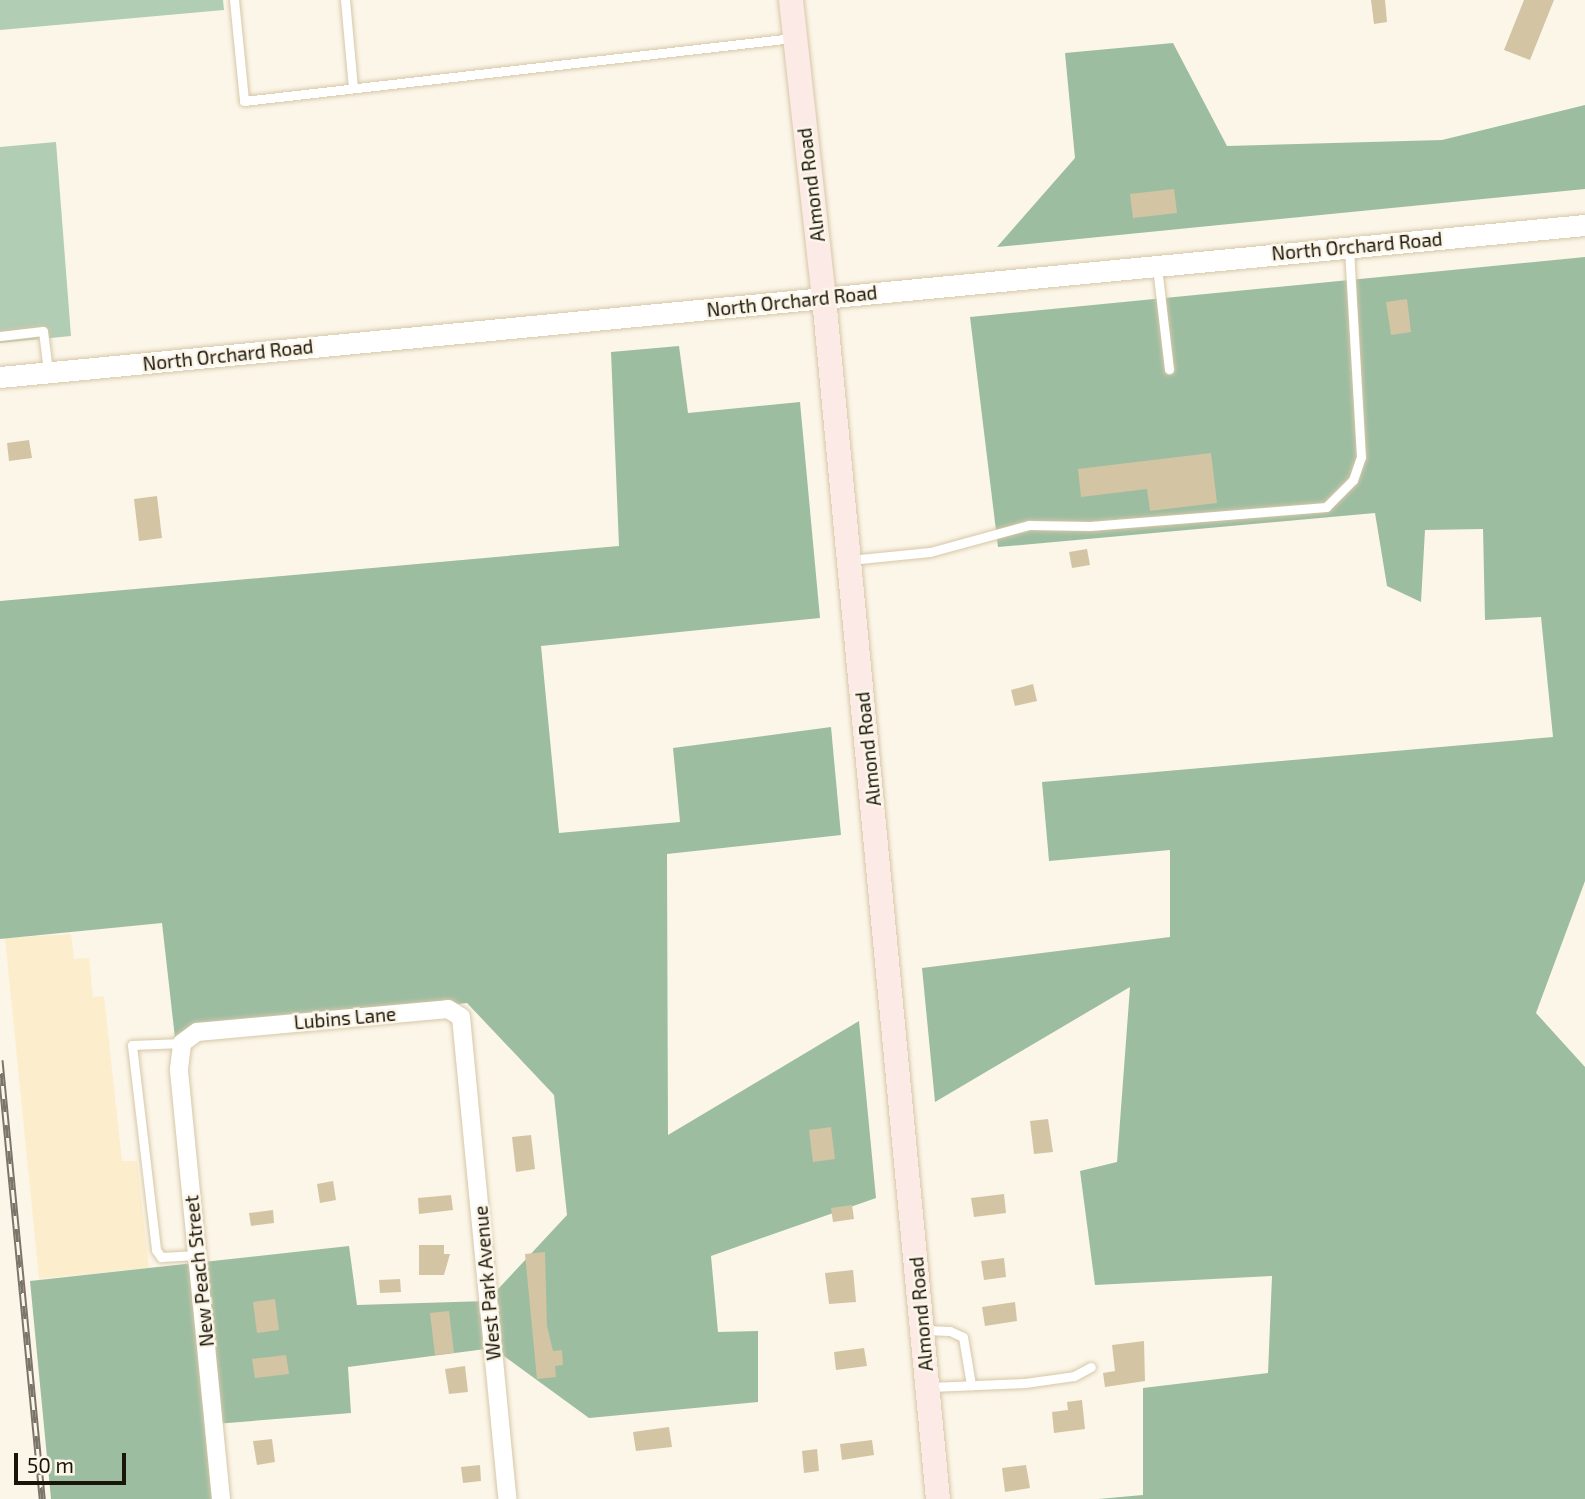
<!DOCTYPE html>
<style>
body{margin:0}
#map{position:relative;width:1585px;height:1499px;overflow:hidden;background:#fcf6e9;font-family:"Exo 2",sans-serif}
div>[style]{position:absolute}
.built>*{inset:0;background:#fcedcd}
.green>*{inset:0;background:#b1cdb4}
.forest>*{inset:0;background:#9dbda1}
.building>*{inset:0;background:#d3c4a4}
.roads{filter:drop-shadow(0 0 2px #d6c7a7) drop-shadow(0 0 2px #d6c7a7)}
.service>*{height:9px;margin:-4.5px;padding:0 4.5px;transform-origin:4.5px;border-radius:4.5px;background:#fff}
.minor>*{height:18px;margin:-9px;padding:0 9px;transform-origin:9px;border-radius:9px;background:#fff}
.tertiary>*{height:21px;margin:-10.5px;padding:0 10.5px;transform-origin:10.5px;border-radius:10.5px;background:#fff}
.secondary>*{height:24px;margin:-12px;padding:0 12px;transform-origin:12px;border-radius:12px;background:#fbeae6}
.rail>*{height:7px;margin-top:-3.5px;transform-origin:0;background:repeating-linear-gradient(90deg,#fcf6e9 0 13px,#7b7569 0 26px);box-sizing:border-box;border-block:2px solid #7b7569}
span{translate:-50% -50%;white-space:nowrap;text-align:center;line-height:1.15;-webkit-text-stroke:5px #fcf6e9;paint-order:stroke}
.street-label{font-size:19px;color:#1a1509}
.scale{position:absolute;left:14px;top:1453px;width:112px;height:32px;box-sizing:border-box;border:4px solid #1a1509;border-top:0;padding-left:9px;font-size:21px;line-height:24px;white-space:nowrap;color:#1a1509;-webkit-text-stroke:5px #fcf6e9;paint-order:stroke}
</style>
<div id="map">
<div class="built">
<i style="clip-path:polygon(71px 934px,74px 959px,89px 958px,93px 997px,104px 996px,122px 1161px,137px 1161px,149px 1268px,39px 1279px,5px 938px)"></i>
</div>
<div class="green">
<i style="clip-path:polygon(0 0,223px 0,224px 10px,0 30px)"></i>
<i style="clip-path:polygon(56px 142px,71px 336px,0 343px,0 147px)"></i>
</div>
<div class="forest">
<i style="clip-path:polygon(1173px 43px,1227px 146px,1442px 140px,1585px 105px,1585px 189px,997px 247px,1075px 158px,1065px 53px)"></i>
<i style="clip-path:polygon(1585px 257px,1585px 881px,1536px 1013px,1585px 1067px,1585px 1499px,1098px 1499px,1143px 1495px,1143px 1388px,1268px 1373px,1272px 1276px,1095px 1285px,1080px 1171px,1117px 1162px,1130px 987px,935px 1102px,922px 968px,1170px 937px,1170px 850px,1049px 861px,1042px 782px,1553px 737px,1541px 617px,1485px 620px,1483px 529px,1425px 530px,1421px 602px,1387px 586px,1375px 513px,998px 547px,970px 317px)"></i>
<i style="clip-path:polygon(679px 346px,688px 413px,800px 402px,820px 618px,541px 646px,559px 833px,680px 822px,673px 748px,831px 727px,841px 835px,667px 854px,668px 1135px,859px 1021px,876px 1198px,711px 1256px,718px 1332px,758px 1331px,758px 1402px,589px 1418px,493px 1348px,348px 1367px,351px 1413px,215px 1424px,222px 1499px,51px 1499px,30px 1281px,349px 1246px,357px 1305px,487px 1301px,567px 1215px,554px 1095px,467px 1003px,175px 1038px,162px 923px,0 939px,0 601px,619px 546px,611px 352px)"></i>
</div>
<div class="building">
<i style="clip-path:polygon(1371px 0,1385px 0,1387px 22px,1374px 24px)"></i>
<i style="clip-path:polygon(1524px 0,1554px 0,1530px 60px,1504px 50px)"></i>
<i style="clip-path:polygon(1174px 189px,1177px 213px,1133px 218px,1130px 194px)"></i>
<i style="clip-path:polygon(1407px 299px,1411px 332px,1391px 335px,1386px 302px)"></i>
<i style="clip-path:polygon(29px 440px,32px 458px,9px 461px,7px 443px)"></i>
<i style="clip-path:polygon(1211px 453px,1217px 503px,1150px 511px,1147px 489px,1081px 497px,1078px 469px)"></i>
<i style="clip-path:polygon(157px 496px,162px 538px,139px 541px,134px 499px)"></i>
<i style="clip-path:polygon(1087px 549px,1090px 565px,1072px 568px,1069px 552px)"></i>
<i style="clip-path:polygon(1033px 684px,1037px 701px,1015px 706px,1011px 690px)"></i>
<i style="clip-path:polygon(1048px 1119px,1053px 1152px,1034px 1154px,1030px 1121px)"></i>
<i style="clip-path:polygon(831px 1127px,835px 1159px,813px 1162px,809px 1130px)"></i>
<i style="clip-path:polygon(531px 1135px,535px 1169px,516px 1172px,512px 1137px)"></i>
<i style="clip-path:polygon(333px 1181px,336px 1200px,320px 1203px,317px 1184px)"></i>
<i style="clip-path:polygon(1004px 1194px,1006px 1213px,974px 1217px,971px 1198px)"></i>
<i style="clip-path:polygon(451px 1195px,453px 1210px,419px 1214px,418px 1198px)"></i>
<i style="clip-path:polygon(852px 1205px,854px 1219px,833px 1222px,831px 1208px)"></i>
<i style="clip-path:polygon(273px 1210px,274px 1223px,251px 1226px,249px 1213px)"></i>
<i style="clip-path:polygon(419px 1245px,444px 1245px,444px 1254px,450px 1254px,444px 1275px,419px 1275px)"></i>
<i style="clip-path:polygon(545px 1252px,547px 1326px,553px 1351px,562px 1350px,563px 1365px,555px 1366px,556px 1377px,537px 1379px,525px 1254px)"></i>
<i style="clip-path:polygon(1004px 1258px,1006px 1277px,984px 1280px,981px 1261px)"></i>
<i style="clip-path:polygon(853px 1270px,856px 1302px,829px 1304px,825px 1273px)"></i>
<i style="clip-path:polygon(400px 1279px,401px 1292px,380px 1293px,379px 1280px)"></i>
<i style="clip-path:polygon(275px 1299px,279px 1330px,257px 1333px,253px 1302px)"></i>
<i style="clip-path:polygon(1015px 1302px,1017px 1321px,985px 1326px,982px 1307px)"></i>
<i style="clip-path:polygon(449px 1311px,454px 1353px,435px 1355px,430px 1313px)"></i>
<i style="clip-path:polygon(1144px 1341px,1145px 1381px,1105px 1387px,1103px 1373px,1115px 1371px,1112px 1345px)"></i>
<i style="clip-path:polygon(864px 1348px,867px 1366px,836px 1370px,834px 1352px)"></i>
<i style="clip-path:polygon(286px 1355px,289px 1374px,255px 1378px,252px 1359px)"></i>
<i style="clip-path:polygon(465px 1366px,468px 1392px,449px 1394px,445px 1369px)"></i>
<i style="clip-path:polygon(1082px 1400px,1085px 1429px,1054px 1433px,1052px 1412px,1068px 1410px,1067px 1402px)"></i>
<i style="clip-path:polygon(669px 1427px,672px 1447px,636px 1451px,633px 1432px)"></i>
<i style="clip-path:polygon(272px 1439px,275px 1462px,257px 1465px,253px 1441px)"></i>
<i style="clip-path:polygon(872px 1440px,874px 1455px,842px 1460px,840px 1444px)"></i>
<i style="clip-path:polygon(817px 1449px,819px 1471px,804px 1473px,802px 1451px)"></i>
<i style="clip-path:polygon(480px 1465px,481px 1481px,463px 1483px,461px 1467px)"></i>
<i style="clip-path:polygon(1026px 1465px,1030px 1488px,1005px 1492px,1002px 1468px)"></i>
</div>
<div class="roads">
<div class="service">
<i style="left:234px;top:0;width:101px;rotate:84.3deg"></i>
<i style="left:244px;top:101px;width:553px;rotate:-6.55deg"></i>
<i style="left:345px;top:0;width:88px;rotate:84.8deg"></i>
<i style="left:1157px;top:267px;width:103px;rotate:83.3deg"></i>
<i style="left:0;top:336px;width:43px;rotate:-6.6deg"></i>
<i style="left:43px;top:331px;width:40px;rotate:82.9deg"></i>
<i style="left:850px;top:560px;width:80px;rotate:-5.7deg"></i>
<i style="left:930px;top:552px;width:103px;rotate:-15.3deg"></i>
<i style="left:1029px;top:525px;width:61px;rotate:0.9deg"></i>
<i style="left:1090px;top:526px;width:237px;rotate:-4.6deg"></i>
<i style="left:1326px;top:507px;width:38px;rotate:-45deg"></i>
<i style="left:1353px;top:480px;width:24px;rotate:-71deg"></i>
<i style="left:1361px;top:457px;width:208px;rotate:-93.3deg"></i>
<i style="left:182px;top:1043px;width:50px;rotate:177.7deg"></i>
<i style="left:132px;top:1045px;width:206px;rotate:83.3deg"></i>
<i style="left:156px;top:1250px;width:9px;rotate:54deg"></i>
<i style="left:161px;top:1257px;width:36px;rotate:-3deg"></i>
<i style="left:924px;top:1330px;width:26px;rotate:2deg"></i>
<i style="left:950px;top:1331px;width:14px;rotate:25deg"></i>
<i style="left:963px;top:1337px;width:49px;rotate:80.5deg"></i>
<i style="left:930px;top:1387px;width:95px;rotate:-2.4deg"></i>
<i style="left:1025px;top:1383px;width:49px;rotate:-8.1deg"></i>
<i style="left:1074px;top:1376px;width:19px;rotate:-28deg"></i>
</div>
<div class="minor">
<i style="left:221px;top:1499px;width:432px;rotate:-95.6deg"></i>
<i style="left:179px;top:1069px;width:26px;rotate:-83deg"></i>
<i style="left:182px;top:1043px;width:19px;rotate:-36deg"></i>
<i style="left:197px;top:1032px;width:252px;rotate:-5.2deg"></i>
<i style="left:448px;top:1009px;width:15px;rotate:32deg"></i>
<i style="left:461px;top:1017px;width:484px;rotate:84.5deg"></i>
</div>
<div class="tertiary">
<i style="left:0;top:377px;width:1592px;rotate:-5.48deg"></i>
</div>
<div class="secondary">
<i style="left:791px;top:0;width:300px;rotate:83.7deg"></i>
<i style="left:824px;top:298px;width:1206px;rotate:84.58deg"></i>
</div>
</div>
<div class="rail">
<i style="left:0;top:1060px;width:441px;rotate:84.5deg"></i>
</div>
<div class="street-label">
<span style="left:811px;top:185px;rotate:-97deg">Almond Road</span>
<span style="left:1357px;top:246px;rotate:-5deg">North Orchard Road</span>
<span style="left:792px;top:301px;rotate:-6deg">North Orchard Road</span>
<span style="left:228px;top:355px;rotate:-6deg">North Orchard Road</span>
<span style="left:868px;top:749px;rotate:-96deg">Almond Road</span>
<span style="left:345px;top:1018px;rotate:-5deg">Lubins Lane</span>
<span style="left:199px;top:1271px;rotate:-96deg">New Peach Street</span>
<span style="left:487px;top:1283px;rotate:-95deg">West Park Avenue</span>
<span style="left:921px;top:1314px;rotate:-95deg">Almond Road</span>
</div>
<div class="scale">50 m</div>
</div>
